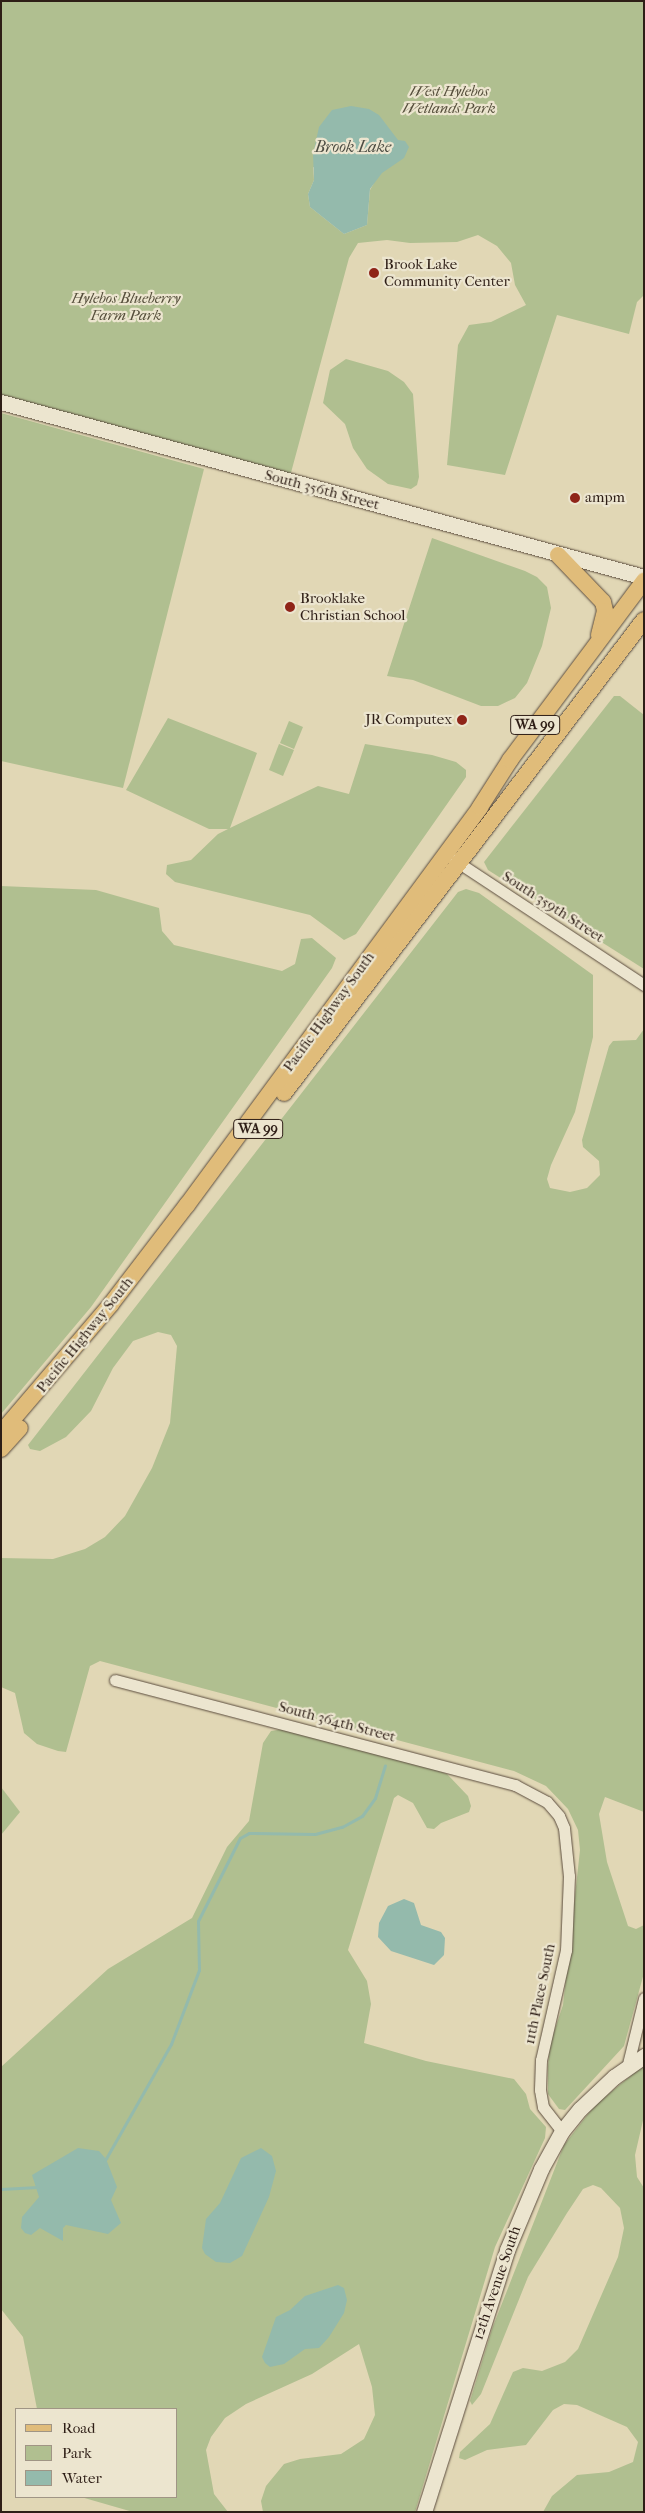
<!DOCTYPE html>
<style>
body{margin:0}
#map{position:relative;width:645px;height:2513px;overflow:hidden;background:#e1d7b5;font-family:"IM FELL French Canon",serif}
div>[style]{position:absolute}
.green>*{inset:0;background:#b0bf90}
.water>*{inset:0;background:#94baac}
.stream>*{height:3px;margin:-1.5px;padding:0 1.5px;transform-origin:1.5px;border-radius:1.5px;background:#94baac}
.roads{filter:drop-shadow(0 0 1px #5b4c3e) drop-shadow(0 0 1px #5b4c3e)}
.street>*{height:11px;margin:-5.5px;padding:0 5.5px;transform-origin:5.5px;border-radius:5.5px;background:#ece5cf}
.secondary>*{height:15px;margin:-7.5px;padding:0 7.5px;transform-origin:7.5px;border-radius:7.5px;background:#ece5cf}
.primary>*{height:16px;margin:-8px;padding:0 8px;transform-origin:8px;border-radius:8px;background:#e0bc7a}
.dots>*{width:14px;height:14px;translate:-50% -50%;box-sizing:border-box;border:2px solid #ece5cf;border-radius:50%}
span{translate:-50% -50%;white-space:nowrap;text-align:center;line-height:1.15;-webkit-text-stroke:4.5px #ece5cf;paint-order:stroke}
.shield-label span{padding:1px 4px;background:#ece5cf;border:1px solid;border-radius:4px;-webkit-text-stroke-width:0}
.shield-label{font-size:14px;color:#2e1e16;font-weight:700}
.park-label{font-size:15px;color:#554e3b;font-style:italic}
.poi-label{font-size:15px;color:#2e1e16}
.left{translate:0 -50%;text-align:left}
.right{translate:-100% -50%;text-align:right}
.street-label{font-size:15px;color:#2e1e16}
.water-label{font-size:16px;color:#4d4d43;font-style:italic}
.frame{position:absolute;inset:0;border:2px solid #2e1e16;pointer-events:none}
.legend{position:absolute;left:15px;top:2408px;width:162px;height:90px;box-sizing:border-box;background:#ece5cf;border:1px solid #a09585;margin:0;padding:6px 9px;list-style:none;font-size:15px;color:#2e1e16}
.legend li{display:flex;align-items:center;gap:10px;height:25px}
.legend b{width:25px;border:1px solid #a09585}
</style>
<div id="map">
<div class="green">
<i style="clip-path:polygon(evenodd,1px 1px,644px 1px,644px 295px,637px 302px,629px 334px,557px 315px,505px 475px,447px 465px,458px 345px,469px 325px,491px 322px,526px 305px,515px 285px,511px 263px,497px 246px,478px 235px,457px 242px,410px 243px,387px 240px,358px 243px,349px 258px,289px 480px,1px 402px,1px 1px,313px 167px,374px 183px,370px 190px,367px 225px,344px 234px,310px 207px,308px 194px,314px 180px,313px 167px)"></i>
<i style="clip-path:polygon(346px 359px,388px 371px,404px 382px,413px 394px,419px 477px,417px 485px,411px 489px,388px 484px,367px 469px,353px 448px,345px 424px,323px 403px,330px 370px)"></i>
<i style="clip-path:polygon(1px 413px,204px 469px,123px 788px,1px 761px)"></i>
<i style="clip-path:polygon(432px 538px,525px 571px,537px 577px,547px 587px,551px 608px,542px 646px,527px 683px,515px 698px,498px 706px,481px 706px,413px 680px,387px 676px)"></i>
<i style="clip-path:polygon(614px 696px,620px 696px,644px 715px,644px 969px,488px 870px,484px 862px)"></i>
<i style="clip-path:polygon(168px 718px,257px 753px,230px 828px,318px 786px,349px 794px,365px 744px,432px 755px,456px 762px,466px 770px,466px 777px,356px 934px,344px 940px,310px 915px,175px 882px,166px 874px,167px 865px,191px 860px,218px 834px,228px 829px,209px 829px,126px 790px)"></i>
<i style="clip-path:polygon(289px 721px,303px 727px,294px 749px,280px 743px)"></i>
<i style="clip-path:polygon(279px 744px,294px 750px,283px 776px,269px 770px)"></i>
<i style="clip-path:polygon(1px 886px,96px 890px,159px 908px,162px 931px,174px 945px,282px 971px,295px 964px,301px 939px,312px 938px,336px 958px,332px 968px,91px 1307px,1px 1414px)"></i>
<i style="clip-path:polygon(466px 889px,479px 893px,593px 975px,593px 1037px,575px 1112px,551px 1165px,547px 1179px,550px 1188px,570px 1192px,587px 1188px,600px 1175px,599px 1161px,583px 1147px,582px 1140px,609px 1046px,613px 1041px,636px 1040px,644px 1029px,644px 1812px,605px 1797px,599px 1814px,607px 1862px,628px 1926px,636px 1929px,644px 1925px,644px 1973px,624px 2046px,565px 2110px,559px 2109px,548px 2094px,548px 2066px,550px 2044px,563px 2005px,580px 1850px,578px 1830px,568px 1809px,546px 1786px,514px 1771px,100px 1661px,90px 1666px,66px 1752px,58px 1751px,37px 1744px,24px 1733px,15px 1693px,1px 1687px,1px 1558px,53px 1559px,85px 1549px,105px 1537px,125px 1516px,152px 1468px,170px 1423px,177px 1346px,171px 1335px,158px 1332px,133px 1341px,113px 1368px,91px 1411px,66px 1437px,40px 1451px,30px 1449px,28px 1445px,458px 892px)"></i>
<i style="clip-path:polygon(284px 1729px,420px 1764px,447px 1774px,468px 1796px,471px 1806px,469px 1812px,441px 1823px,434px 1829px,427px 1828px,413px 1803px,398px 1795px,394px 1798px,348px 1950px,367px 1981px,371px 2004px,364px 2043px,426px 2061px,514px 2079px,526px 2094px,530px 2109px,546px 2127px,545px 2138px,495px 2247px,415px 2512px,263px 2512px,261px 2501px,266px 2486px,284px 2464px,300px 2459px,341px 2454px,364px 2439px,375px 2415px,372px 2387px,359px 2344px,312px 2374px,246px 2404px,225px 2418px,211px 2437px,206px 2450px,214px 2494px,228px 2512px,133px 2512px,81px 2497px,176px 2497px,176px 2409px,37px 2409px,23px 2337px,1px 2309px,1px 2067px,108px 1969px,192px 1918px,227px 1847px,249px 1821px,263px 1743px,271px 1731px)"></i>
<i style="clip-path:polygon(1px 1787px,20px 1812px,1px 1835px)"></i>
<i style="clip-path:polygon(644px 2065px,644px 2116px,635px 2155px,637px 2177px,644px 2188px,644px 2512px,543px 2512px,552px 2496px,577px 2475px,609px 2472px,633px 2462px,638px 2442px,627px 2427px,577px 2405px,564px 2404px,553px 2410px,526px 2445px,487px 2450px,465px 2460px,459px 2458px,460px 2452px,490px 2424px,513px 2372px,523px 2368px,542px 2371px,565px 2362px,578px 2349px,618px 2257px,624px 2228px,620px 2208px,601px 2188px,593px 2185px,583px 2189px,567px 2213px,528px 2277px,481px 2394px,472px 2405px,470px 2401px,492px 2329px,564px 2145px,595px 2105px)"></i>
</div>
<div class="water">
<i style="clip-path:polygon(351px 106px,369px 109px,379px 115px,398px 140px,405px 141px,409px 147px,404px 158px,382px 173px,370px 189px,367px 225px,344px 234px,310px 207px,308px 194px,314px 180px,313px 154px,319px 127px,332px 110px)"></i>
<i style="clip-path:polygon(404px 1899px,414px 1903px,421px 1925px,441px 1932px,445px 1938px,444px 1955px,434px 1965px,391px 1951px,378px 1937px,379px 1923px,388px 1906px)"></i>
<i style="clip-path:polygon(78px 2148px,99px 2151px,106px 2159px,117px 2187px,111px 2200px,121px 2223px,108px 2234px,66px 2225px,63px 2228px,63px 2241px,40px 2228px,31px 2235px,25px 2233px,21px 2228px,22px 2217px,39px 2197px,32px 2175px)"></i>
<i style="clip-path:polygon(261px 2148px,272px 2156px,276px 2171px,269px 2197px,242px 2256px,230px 2263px,216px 2262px,205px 2254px,202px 2248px,206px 2219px,220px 2203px,241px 2158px)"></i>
<i style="clip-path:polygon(338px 2285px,344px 2288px,347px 2300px,344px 2313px,329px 2337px,319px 2348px,305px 2349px,284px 2364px,270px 2367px,265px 2363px,262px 2357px,276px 2317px,290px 2310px,305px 2296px)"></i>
</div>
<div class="stream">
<i style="left:104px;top:2162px;width:136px;rotate:-60.4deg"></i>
<i style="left:171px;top:2044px;width:79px;rotate:-69.3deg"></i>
<i style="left:199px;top:1970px;width:49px;rotate:-91.2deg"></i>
<i style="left:198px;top:1921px;width:93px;rotate:-63.2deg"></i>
<i style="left:240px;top:1838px;width:10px;rotate:-29deg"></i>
<i style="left:249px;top:1833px;width:66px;rotate:0.9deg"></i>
<i style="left:315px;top:1834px;width:28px;rotate:-15deg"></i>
<i style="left:342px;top:1827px;width:23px;rotate:-29deg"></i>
<i style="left:362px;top:1816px;width:22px;rotate:-54deg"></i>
<i style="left:375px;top:1798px;width:34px;rotate:-73deg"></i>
<i style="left:1px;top:2189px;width:37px;rotate:-3deg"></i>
</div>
<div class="roads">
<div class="street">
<i style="left:453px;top:859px;width:229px;rotate:33.4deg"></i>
<i style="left:115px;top:1680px;width:414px;rotate:14.7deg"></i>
<i style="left:515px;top:1785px;width:36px;rotate:28deg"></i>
<i style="left:547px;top:1802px;width:18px;rotate:49deg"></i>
<i style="left:559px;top:1816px;width:13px;rotate:67deg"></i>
<i style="left:564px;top:1828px;width:48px;rotate:84.1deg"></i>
<i style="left:569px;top:1876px;width:74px;rotate:92.3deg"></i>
<i style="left:566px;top:1950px;width:113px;rotate:102.8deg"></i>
<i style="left:541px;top:2060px;width:30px;rotate:92deg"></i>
<i style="left:540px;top:2090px;width:17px;rotate:80deg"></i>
<i style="left:543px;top:2107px;width:31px;rotate:52deg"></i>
<i style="left:627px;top:2068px;width:72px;rotate:-76.3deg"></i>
</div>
<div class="secondary">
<i style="left:1px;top:402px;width:666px;rotate:15.22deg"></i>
<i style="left:424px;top:2512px;width:275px;rotate:-72.4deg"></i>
<i style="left:507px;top:2250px;width:88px;rotate:-67.2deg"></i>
<i style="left:541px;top:2169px;width:43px;rotate:-61.1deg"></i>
<i style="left:562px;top:2131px;width:28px;rotate:-51deg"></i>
<i style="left:580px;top:2109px;width:47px;rotate:-43.3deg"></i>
<i style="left:614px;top:2077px;width:37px;rotate:-35deg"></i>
</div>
<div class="primary">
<i style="left:558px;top:555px;width:65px;rotate:46.2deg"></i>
<i style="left:603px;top:602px;width:9px;rotate:77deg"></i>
<i style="left:605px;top:611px;width:25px;rotate:104deg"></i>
<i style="left:284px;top:1093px;width:594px;rotate:-52.73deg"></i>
<i style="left:1px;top:1433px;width:170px;rotate:-49.5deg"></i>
<i style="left:111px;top:1304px;width:125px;rotate:-52.5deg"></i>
<i style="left:187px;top:1205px;width:494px;rotate:-53.6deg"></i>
<i style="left:480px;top:807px;width:56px;rotate:-57.4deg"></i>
<i style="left:510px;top:760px;width:224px;rotate:-53.2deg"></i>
<i style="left:1px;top:1449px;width:28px;rotate:-48deg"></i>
</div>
</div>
<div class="dots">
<i style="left:374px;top:273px;background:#8f2418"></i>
<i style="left:575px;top:498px;background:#8f2418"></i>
<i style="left:290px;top:607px;background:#8f2418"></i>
<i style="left:462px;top:720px;background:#8f2418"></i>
</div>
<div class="shield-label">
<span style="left:535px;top:725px">WA 99</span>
<span style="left:258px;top:1129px">WA 99</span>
</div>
<div class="park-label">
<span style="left:449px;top:100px">West Hylebos<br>Wetlands Park</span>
<span style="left:126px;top:307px">Hylebos Blueberry<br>Farm Park</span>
</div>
<div class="poi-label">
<span class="left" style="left:384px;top:273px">Brook Lake<br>Community Center</span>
<span class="left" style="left:585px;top:498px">ampm</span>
<span class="left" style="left:300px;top:607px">Brooklake<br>Christian School</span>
<span class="right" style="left:452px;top:720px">JR Computex</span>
</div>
<div class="street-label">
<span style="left:322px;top:490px;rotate:15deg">South 356th Street</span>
<span style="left:553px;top:907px;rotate:33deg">South 359th Street</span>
<span style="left:329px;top:1012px;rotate:-54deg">Pacific Highway South</span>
<span style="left:85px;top:1335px;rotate:-51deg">Pacific Highway South</span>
<span style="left:337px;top:1722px;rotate:15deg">South 364th Street</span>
<span style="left:540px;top:1994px;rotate:-78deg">11th Place South</span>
<span style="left:497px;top:2283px;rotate:-71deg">12th Avenue South</span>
</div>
<div class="water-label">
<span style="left:353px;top:147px">Brook Lake</span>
</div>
<div class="frame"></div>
<ul class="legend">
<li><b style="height:6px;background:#e0bc7a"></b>Road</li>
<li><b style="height:14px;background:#b0bf90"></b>Park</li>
<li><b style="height:14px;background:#94baac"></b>Water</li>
</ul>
</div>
